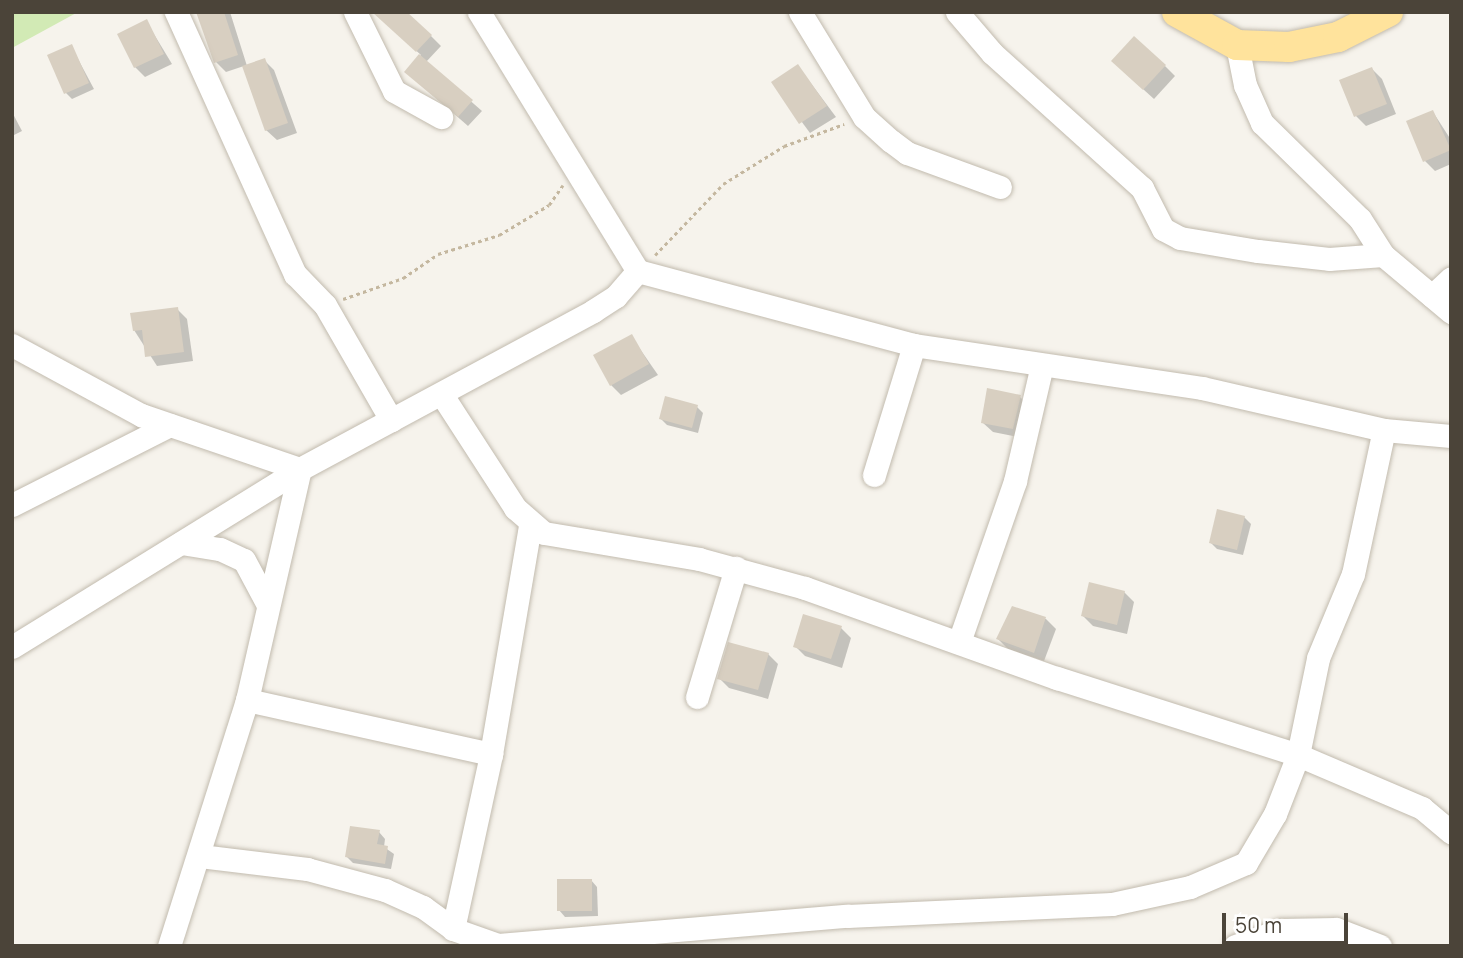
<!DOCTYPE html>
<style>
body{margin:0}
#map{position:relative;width:1463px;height:958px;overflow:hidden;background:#f6f3ec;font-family:Manrope,sans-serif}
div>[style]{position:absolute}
.green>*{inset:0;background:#d2eab5}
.shadow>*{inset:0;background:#0003}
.building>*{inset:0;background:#d8cfc1}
.path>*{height:2.5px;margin-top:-1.25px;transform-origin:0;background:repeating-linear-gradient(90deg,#c4b79f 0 3.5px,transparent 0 7px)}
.roads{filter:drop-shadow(0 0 2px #c2bbae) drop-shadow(0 0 2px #c2bbae)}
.minor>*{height:23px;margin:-11.5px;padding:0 11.5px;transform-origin:11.5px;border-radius:11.5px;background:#fff}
.major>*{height:30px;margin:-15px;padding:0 15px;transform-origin:15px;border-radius:15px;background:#ffe39c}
span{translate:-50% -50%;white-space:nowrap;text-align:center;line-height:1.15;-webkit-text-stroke:5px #fff;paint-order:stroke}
.frame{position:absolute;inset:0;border:14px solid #4b4439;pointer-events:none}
.scale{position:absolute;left:1222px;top:913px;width:126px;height:32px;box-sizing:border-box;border:4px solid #4b4439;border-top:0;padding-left:9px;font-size:21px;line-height:24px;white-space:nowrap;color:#4b4439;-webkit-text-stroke:5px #fff;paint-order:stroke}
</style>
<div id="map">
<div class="green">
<i style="clip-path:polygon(12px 12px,78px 12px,12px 48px)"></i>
</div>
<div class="shadow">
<i style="clip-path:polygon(198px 12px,230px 12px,247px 66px,264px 60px,274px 70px,297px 133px,277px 140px,266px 130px,244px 66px,226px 72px,216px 62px)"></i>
<i style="clip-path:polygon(146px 21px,172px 64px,145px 77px,135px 67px)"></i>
<i style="clip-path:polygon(383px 21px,431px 36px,441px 46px,426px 62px,482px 111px,468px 126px,406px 72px,421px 55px)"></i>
<i style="clip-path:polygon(71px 46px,94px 89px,72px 99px,66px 93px)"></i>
<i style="clip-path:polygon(798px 66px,836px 117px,810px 133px,773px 83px)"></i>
<i style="clip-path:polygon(1165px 66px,1175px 76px,1154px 99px,1123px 71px)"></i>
<i style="clip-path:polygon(1372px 69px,1382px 79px,1396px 114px,1366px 126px,1356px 116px)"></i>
<i style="clip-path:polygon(12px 112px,22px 131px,12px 136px)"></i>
<i style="clip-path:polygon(1433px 112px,1451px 140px,1451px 164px,1435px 171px,1425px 161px)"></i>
<i style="clip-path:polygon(177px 309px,187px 319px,193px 361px,157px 366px,134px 330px)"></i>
<i style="clip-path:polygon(631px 336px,658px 375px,621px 395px,611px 385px)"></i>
<i style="clip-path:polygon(1020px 397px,1030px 407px,1023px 438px,993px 432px,982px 422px)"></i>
<i style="clip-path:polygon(697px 407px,703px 413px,698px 433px,667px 425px,661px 419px)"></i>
<i style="clip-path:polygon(1244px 517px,1251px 524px,1243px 555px,1217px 549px,1211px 543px)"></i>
<i style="clip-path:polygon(1124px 592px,1134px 602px,1127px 634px,1093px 626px,1083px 616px)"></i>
<i style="clip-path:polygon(1013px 608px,1046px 619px,1056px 629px,1044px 661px,1008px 649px,998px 639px)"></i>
<i style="clip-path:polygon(841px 628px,851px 638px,842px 668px,805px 656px,795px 646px)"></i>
<i style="clip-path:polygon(768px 654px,778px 664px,768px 699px,729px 688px,719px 678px)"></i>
<i style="clip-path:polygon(379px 832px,385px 839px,384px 847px,394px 854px,391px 869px,353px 863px,347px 857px)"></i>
<i style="clip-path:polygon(591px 880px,597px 887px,598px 916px,565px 917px,559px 910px)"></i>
</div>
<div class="building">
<i style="clip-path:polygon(196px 12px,224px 12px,238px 55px,214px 63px)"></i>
<i style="clip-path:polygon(372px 12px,407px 12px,432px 35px,416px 52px)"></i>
<i style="clip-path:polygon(147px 19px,164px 54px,134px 68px,117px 34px)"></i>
<i style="clip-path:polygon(1134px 36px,1166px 65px,1143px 90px,1111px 61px)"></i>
<i style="clip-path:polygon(72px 44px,89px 83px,64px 94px,47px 55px)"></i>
<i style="clip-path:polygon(419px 54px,473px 100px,458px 117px,404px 72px)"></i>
<i style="clip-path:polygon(265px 58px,288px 123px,265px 131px,242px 66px)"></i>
<i style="clip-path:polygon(798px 64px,827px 106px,799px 124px,771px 82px)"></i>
<i style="clip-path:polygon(1372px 67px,1387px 104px,1354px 117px,1339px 80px)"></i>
<i style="clip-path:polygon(1433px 110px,1451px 150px,1423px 162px,1406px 121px)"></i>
<i style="clip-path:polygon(178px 307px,184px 352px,145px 357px,142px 330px,133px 331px,130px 313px)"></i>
<i style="clip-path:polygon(632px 334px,649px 364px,610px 386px,593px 355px)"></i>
<i style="clip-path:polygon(987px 388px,1021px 395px,1013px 429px,981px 423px)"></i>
<i style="clip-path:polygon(665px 396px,698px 405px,692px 428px,659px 419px)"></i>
<i style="clip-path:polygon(1217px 509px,1245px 516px,1237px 550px,1209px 543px)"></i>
<i style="clip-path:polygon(1089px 582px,1125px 591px,1117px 625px,1081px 616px)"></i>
<i style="clip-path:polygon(1012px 606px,1046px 617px,1034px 653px,996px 639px)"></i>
<i style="clip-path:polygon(803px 614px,842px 626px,831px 659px,793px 647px)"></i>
<i style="clip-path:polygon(728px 642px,769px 653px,758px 690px,717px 679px)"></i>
<i style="clip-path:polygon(350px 826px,380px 830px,377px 844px,388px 846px,385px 864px,345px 857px)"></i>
<i style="clip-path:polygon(557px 879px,592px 879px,592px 911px,557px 911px)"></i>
</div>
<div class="path">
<i style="left:655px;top:255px;width:98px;rotate:-46.2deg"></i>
<i style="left:723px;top:184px;width:72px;rotate:-31.9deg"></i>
<i style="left:784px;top:146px;width:64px;rotate:-20.1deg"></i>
<i style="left:343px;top:299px;width:64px;rotate:-19.3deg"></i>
<i style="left:403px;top:278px;width:42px;rotate:-34.4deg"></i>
<i style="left:438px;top:254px;width:64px;rotate:-17.3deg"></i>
<i style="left:499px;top:235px;width:58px;rotate:-31deg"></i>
<i style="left:549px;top:205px;width:24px;rotate:-55deg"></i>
</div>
<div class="roads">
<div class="minor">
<i style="left:176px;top:12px;width:288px;rotate:65.6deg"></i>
<i style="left:295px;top:274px;width:43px;rotate:45.9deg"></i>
<i style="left:325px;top:305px;width:133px;rotate:60.1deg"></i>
<i style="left:355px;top:12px;width:88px;rotate:63.7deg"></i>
<i style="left:394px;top:91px;width:54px;rotate:29deg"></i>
<i style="left:479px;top:12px;width:304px;rotate:58.5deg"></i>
<i style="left:638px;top:271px;width:286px;rotate:15deg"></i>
<i style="left:914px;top:345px;width:291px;rotate:8.5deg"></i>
<i style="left:1202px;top:388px;width:187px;rotate:13deg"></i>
<i style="left:1384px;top:430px;width:67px;rotate:5.1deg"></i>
<i style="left:800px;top:12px;width:123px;rotate:58.6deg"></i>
<i style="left:864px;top:117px;width:36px;rotate:42deg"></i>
<i style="left:891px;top:141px;width:20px;rotate:37deg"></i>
<i style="left:907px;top:153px;width:99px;rotate:20.1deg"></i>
<i style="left:957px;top:12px;width:54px;rotate:49.5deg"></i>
<i style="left:992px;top:53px;width:202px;rotate:42deg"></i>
<i style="left:1142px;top:188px;width:46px;rotate:62.9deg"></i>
<i style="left:1163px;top:229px;width:19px;rotate:28deg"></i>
<i style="left:1180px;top:238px;width:79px;rotate:9.5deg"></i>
<i style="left:1258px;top:251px;width:71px;rotate:6.4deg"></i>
<i style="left:1329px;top:259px;width:54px;rotate:-4.2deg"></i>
<i style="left:1237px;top:45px;width:41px;rotate:78.7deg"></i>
<i style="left:1245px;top:85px;width:42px;rotate:65.9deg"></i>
<i style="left:1262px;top:123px;width:137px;rotate:44.4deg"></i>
<i style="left:1360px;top:219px;width:43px;rotate:57.4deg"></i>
<i style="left:1383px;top:255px;width:89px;rotate:40deg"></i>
<i style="left:1432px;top:296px;width:26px;rotate:-43deg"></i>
<i style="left:12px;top:345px;width:147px;rotate:28.5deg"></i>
<i style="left:141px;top:415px;width:168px;rotate:18.8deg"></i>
<i style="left:442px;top:395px;width:135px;rotate:57.1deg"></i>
<i style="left:515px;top:508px;width:38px;rotate:41deg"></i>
<i style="left:544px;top:533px;width:157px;rotate:9.5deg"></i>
<i style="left:699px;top:559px;width:110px;rotate:15.3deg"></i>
<i style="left:805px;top:588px;width:268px;rotate:19.7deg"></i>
<i style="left:1057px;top:678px;width:253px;rotate:17.7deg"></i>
<i style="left:1298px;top:755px;width:135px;rotate:23.1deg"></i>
<i style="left:1422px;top:808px;width:38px;rotate:40deg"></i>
<i style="left:874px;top:475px;width:136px;rotate:-72.9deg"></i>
<i style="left:12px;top:505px;width:177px;rotate:-26.9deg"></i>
<i style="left:181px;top:543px;width:39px;rotate:9deg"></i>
<i style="left:220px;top:549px;width:26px;rotate:25deg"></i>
<i style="left:244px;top:560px;width:51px;rotate:61.9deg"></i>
<i style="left:959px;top:642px;width:170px;rotate:-70.8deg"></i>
<i style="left:1015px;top:481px;width:119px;rotate:-76.9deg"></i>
<i style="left:12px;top:647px;width:339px;rotate:-31.7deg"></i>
<i style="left:300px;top:469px;width:333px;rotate:-28.3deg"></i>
<i style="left:593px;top:311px;width:27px;rotate:-33deg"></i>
<i style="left:616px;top:296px;width:33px;rotate:-49deg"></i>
<i style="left:697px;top:697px;width:135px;rotate:-73.2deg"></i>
<i style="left:247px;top:700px;width:250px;rotate:12.5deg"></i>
<i style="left:200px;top:856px;width:108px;rotate:6.9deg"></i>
<i style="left:307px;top:869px;width:81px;rotate:15.1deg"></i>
<i style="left:385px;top:890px;width:42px;rotate:24.1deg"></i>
<i style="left:423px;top:907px;width:37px;rotate:36deg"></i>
<i style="left:453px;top:929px;width:48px;rotate:19.6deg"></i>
<i style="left:498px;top:945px;width:350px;rotate:-4.8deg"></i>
<i style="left:847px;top:916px;width:265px;rotate:-2.6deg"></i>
<i style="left:1112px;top:904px;width:80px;rotate:-12.3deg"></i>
<i style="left:1190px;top:887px;width:61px;rotate:-23.2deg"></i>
<i style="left:1246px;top:863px;width:57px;rotate:-59.4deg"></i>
<i style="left:1275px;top:814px;width:63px;rotate:-68.7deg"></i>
<i style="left:1298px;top:755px;width:99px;rotate:-78.3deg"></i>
<i style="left:1318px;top:658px;width:91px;rotate:-67.4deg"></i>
<i style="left:1353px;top:574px;width:147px;rotate:-77.9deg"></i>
<i style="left:453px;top:929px;width:179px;rotate:-77.7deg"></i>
<i style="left:491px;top:754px;width:232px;rotate:-80.3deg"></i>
<i style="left:169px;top:946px;width:258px;rotate:-72.4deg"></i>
<i style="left:247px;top:700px;width:237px;rotate:-77.1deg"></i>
<i style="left:1235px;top:946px;width:49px;rotate:-19.2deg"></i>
<i style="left:1281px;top:930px;width:55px;rotate:-1deg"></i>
<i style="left:1336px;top:929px;width:47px;rotate:21.1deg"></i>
</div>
<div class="major">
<i style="left:1177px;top:12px;width:68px;rotate:28.8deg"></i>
<i style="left:1237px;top:45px;width:52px;rotate:2.2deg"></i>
<i style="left:1289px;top:47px;width:50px;rotate:-11.5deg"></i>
<i style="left:1338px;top:37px;width:56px;rotate:-26.6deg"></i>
</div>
</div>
<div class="frame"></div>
<div class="scale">50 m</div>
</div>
